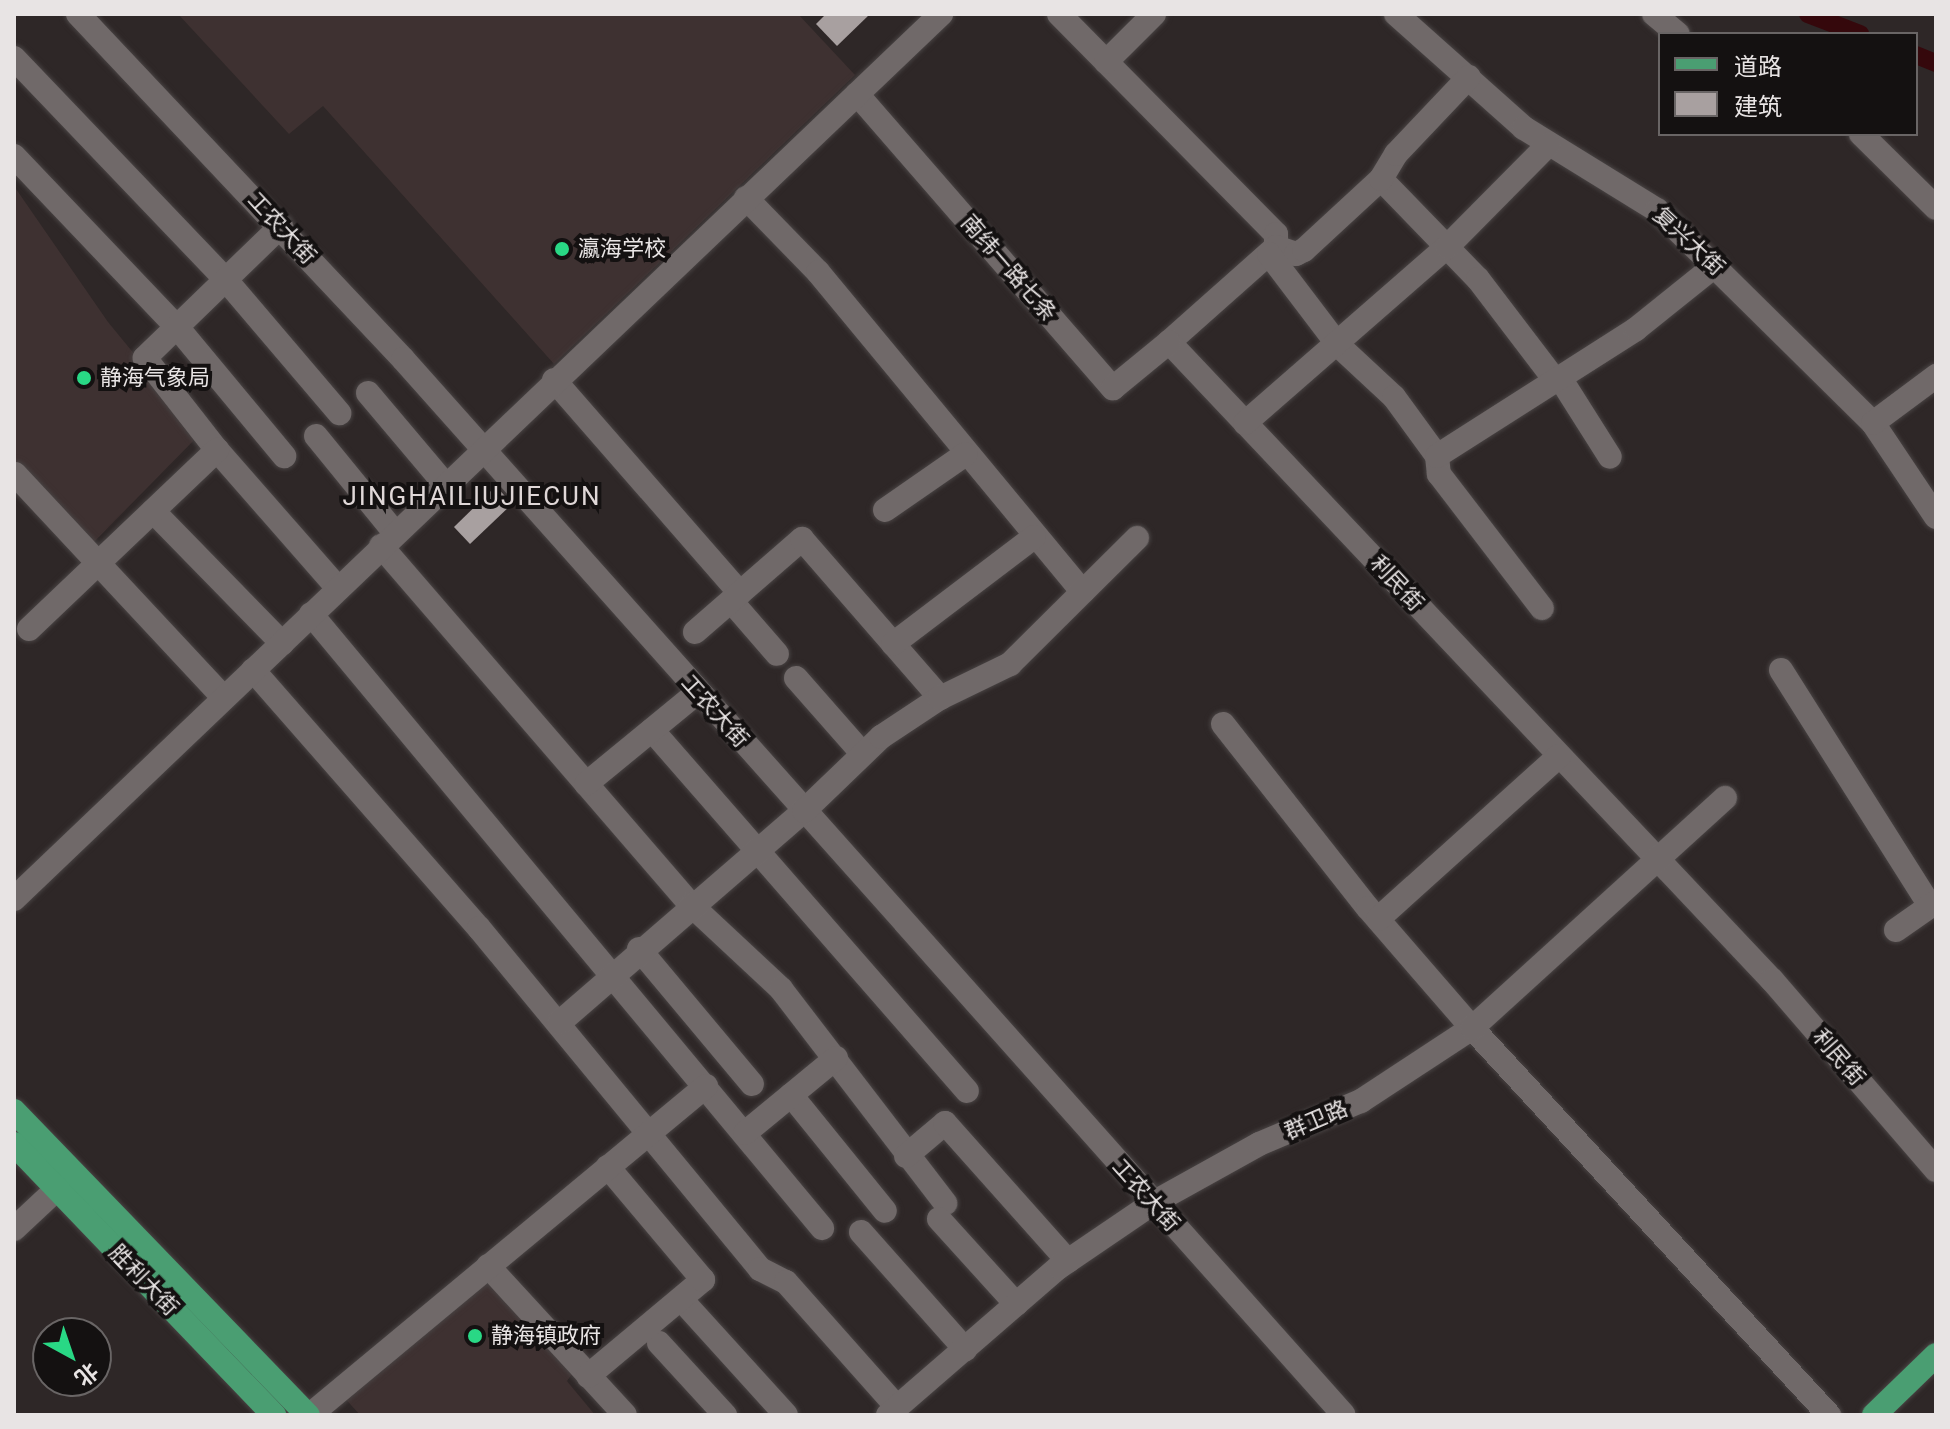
<!DOCTYPE html>
<meta charset="utf-8">
<style>
body{margin:0}
#map{position:relative;width:1950px;height:1429px;overflow:hidden;background:#2e2727;font-family:Roboto,"Noto Sans SC",sans-serif}
div>[style]{position:absolute}
.built>*{inset:0;background:#3e3131}
.canal>*{height:18px;margin:-9px;padding:0 9px;transform-origin:9px;border-radius:9px;background:#35080c}
.building>*{inset:0;background:#a8a0a0}
.roads{filter:drop-shadow(0 0 2px #484343) drop-shadow(0 0 2px #484343)}
.minor>*{height:24px;margin:-12px;padding:0 12px;transform-origin:12px;border-radius:12px;background:#706969}
.major>*{height:24px;margin:-12px;padding:0 12px;transform-origin:12px;border-radius:12px;background:#4a9e72}
.dots>*{width:22px;height:22px;translate:-50% -50%;box-sizing:border-box;border:4px solid #141111;border-radius:50%}
span{translate:-50% -50%;white-space:nowrap;text-align:center;line-height:1.15;-webkit-text-stroke:8px #141111;paint-order:stroke}
.street-label{font-size:22px;color:#e8e4e4}
.poi-label{font-size:22px;color:#e8e4e4}
.left{translate:0 -50%;text-align:left}
.quarter-label{font-size:26px;color:#dfd7d7;letter-spacing:2px}
.frame{position:absolute;inset:0;border:16px solid #e8e4e4;pointer-events:none}
.legend{position:absolute;left:1658px;top:32px;width:260px;height:104px;box-sizing:border-box;background:#141111;border:2px solid #696565;margin:0;padding:10px 14px;list-style:none;font-size:24px;color:#e8e4e4}
.legend li{display:flex;align-items:center;gap:16px;height:40px}
.legend b{width:40px;border:2px solid #696565}
.north{position:absolute;left:32px;top:1317px;width:80px;height:80px;box-sizing:border-box;background:#141111;border:2px solid #696565;border-radius:50%;rotate:140deg;font-size:22px;font-weight:700;line-height:32px;text-align:center;color:#e8e4e4}
.north::after{content:'';display:block;margin:auto;width:28px;height:36px;background:#29d885;clip-path:polygon(50% 0,100% 100%,50% 72%,0 100%)}
</style>
<div id="map">
<div class="built">
<i style="clip-path:polygon(178px 14px,798px 14px,855px 75px,554px 364px,323px 106px,289px 134px)"></i>
<i style="clip-path:polygon(14px 186px,108px 322px,200px 434px,93px 543px,14px 460px)"></i>
<i style="clip-path:polygon(484px 1274px,572px 1374px,567px 1381px,595px 1415px,360px 1415px,342px 1395px)"></i>
</div>
<div class="canal">
<i style="left:1808px;top:14px;width:56px;rotate:21deg"></i>
<i style="left:1916px;top:55px;width:22px;rotate:22deg"></i>
</div>
<div class="building">
<i style="clip-path:polygon(826px 14px,870px 14px,837px 46px,816px 24px)"></i>
<i style="clip-path:polygon(496px 486px,512px 504px,470px 544px,454px 527px)"></i>
</div>
<div class="roads">
<div class="minor">
<i style="left:78px;top:14px;width:474px;rotate:46.7deg"></i>
<i style="left:403px;top:359px;width:1414px;rotate:48.3deg"></i>
<i style="left:1059px;top:14px;width:309px;rotate:45.4deg"></i>
<i style="left:1276px;top:234px;width:13px;rotate:90deg"></i>
<i style="left:1276px;top:247px;width:143px;rotate:138.4deg"></i>
<i style="left:1169px;top:342px;width:878px;rotate:46.62deg"></i>
<i style="left:1772px;top:980px;width:251px;rotate:49.2deg"></i>
<i style="left:1396px;top:14px;width:171px;rotate:41.7deg"></i>
<i style="left:1524px;top:128px;width:156px;rotate:31.7deg"></i>
<i style="left:1657px;top:210px;width:303px;rotate:44.6deg"></i>
<i style="left:1873px;top:423px;width:113px;rotate:56.2deg"></i>
<i style="left:1654px;top:14px;width:31px;rotate:40deg"></i>
<i style="left:14px;top:58px;width:307px;rotate:46.3deg"></i>
<i style="left:226px;top:280px;width:175px;rotate:49.6deg"></i>
<i style="left:1106px;top:62px;width:68px;rotate:-45deg"></i>
<i style="left:857px;top:94px;width:390px;rotate:49deg"></i>
<i style="left:1113px;top:388px;width:72px;rotate:-39.4deg"></i>
<i style="left:1861px;top:134px;width:105px;rotate:44.6deg"></i>
<i style="left:14px;top:156px;width:236px;rotate:46.4deg"></i>
<i style="left:177px;top:327px;width:168px;rotate:50.3deg"></i>
<i style="left:1381px;top:179px;width:139px;rotate:45.9deg"></i>
<i style="left:1478px;top:279px;width:127px;rotate:52.7deg"></i>
<i style="left:746px;top:198px;width:103px;rotate:45.8deg"></i>
<i style="left:818px;top:272px;width:415px;rotate:50.4deg"></i>
<i style="left:281px;top:226px;width:190px;rotate:135.9deg"></i>
<i style="left:145px;top:358px;width:117px;rotate:52deg"></i>
<i style="left:217px;top:450px;width:184px;rotate:48.8deg"></i>
<i style="left:1276px;top:247px;width:21px;rotate:19deg"></i>
<i style="left:1296px;top:254px;width:9px;rotate:-27deg"></i>
<i style="left:1304px;top:250px;width:105px;rotate:-42.7deg"></i>
<i style="left:1381px;top:179px;width:29px;rotate:-59deg"></i>
<i style="left:1396px;top:154px;width:106px;rotate:-46.5deg"></i>
<i style="left:1269px;top:254px;width:114px;rotate:52.8deg"></i>
<i style="left:1338px;top:345px;width:76px;rotate:42.9deg"></i>
<i style="left:1394px;top:397px;width:73px;rotate:53.9deg"></i>
<i style="left:1437px;top:456px;width:18px;rotate:84deg"></i>
<i style="left:1439px;top:474px;width:169px;rotate:52.5deg"></i>
<i style="left:1560px;top:378px;width:93px;rotate:57.7deg"></i>
<i style="left:554px;top:380px;width:283px;rotate:48.9deg"></i>
<i style="left:368px;top:393px;width:119px;rotate:49.8deg"></i>
<i style="left:1245px;top:423px;width:268px;rotate:-41.1deg"></i>
<i style="left:1447px;top:247px;width:144px;rotate:-45.3deg"></i>
<i style="left:1873px;top:423px;width:79px;rotate:-36.7deg"></i>
<i style="left:316px;top:436px;width:125px;rotate:50.8deg"></i>
<i style="left:1437px;top:456px;width:236px;rotate:-32.5deg"></i>
<i style="left:1636px;top:329px;width:102px;rotate:-38.7deg"></i>
<i style="left:15px;top:474px;width:306px;rotate:47deg"></i>
<i style="left:885px;top:510px;width:98px;rotate:-34.7deg"></i>
<i style="left:153px;top:511px;width:185px;rotate:45.7deg"></i>
<i style="left:381px;top:546px;width:474px;rotate:49.2deg"></i>
<i style="left:691px;top:905px;width:123px;rotate:43deg"></i>
<i style="left:781px;top:989px;width:270px;rotate:52.5deg"></i>
<i style="left:731px;top:601px;width:70px;rotate:49deg"></i>
<i style="left:311px;top:614px;width:799px;rotate:50.23deg"></i>
<i style="left:29px;top:629px;width:260px;rotate:-43.6deg"></i>
<i style="left:695px;top:632px;width:142px;rotate:-41deg"></i>
<i style="left:802px;top:539px;width:211px;rotate:49deg"></i>
<i style="left:893px;top:644px;width:177px;rotate:-37.2deg"></i>
<i style="left:253px;top:670px;width:343px;rotate:48.8deg"></i>
<i style="left:479px;top:928px;width:442px;rotate:50.5deg"></i>
<i style="left:760px;top:1269px;width:29px;rotate:27deg"></i>
<i style="left:786px;top:1282px;width:167px;rotate:48.4deg"></i>
<i style="left:1781px;top:670px;width:279px;rotate:57.7deg"></i>
<i style="left:796px;top:678px;width:100px;rotate:48.7deg"></i>
<i style="left:1223px;top:724px;width:234px;rotate:51.8deg"></i>
<i style="left:1368px;top:908px;width:159px;rotate:49.1deg"></i>
<i style="left:1472px;top:1028px;width:527px;rotate:47.31deg"></i>
<i style="left:652px;top:730px;width:479px;rotate:48.9deg"></i>
<i style="left:586px;top:784px;width:145px;rotate:-39.4deg"></i>
<i style="left:14px;top:899px;width:1282px;rotate:-43.67deg"></i>
<i style="left:1378px;top:919px;width:244px;rotate:-42deg"></i>
<i style="left:1896px;top:930px;width:49px;rotate:-35deg"></i>
<i style="left:639px;top:949px;width:176px;rotate:50.1deg"></i>
<i style="left:559px;top:1023px;width:324px;rotate:-40.9deg"></i>
<i style="left:804px;top:811px;width:107px;rotate:-43.9deg"></i>
<i style="left:881px;top:737px;width:71px;rotate:-33.5deg"></i>
<i style="left:940px;top:698px;width:78px;rotate:-25.9deg"></i>
<i style="left:1010px;top:664px;width:179px;rotate:-44.8deg"></i>
<i style="left:791px;top:1095px;width:149px;rotate:51deg"></i>
<i style="left:745px;top:1133px;width:118px;rotate:-39.5deg"></i>
<i style="left:906px;top:1156px;width:51px;rotate:-40.2deg"></i>
<i style="left:945px;top:1123px;width:185px;rotate:48.3deg"></i>
<i style="left:939px;top:1219px;width:115px;rotate:47.8deg"></i>
<i style="left:14px;top:1229px;width:81px;rotate:-43deg"></i>
<i style="left:861px;top:1232px;width:157px;rotate:48.4deg"></i>
<i style="left:488px;top:1266px;width:202px;rotate:47.4deg"></i>
<i style="left:689px;top:1308px;width:144px;rotate:47.8deg"></i>
<i style="left:659px;top:1343px;width:98px;rotate:47.5deg"></i>
<i style="left:588px;top:1376px;width:150px;rotate:-39.9deg"></i>
<i style="left:703px;top:1280px;width:148px;rotate:-130.1deg"></i>
<i style="left:310px;top:1415px;width:515px;rotate:-39.72deg"></i>
<i style="left:888px;top:1415px;width:226px;rotate:-40.9deg"></i>
<i style="left:1059px;top:1267px;width:114px;rotate:-34.2deg"></i>
<i style="left:1153px;top:1203px;width:121px;rotate:-29.1deg"></i>
<i style="left:1259px;top:1144px;width:111px;rotate:-22.9deg"></i>
<i style="left:1361px;top:1101px;width:133px;rotate:-33.3deg"></i>
<i style="left:1472px;top:1028px;width:342px;rotate:-42.3deg"></i>
</div>
<div class="major">
<i style="left:14px;top:1111px;width:423px;rotate:46deg"></i>
<i style="left:14px;top:1144px;width:376px;rotate:46.2deg"></i>
<i style="left:1874px;top:1415px;width:86px;rotate:-44.1deg"></i>
</div>
</div>
<div class="dots">
<i style="left:562px;top:249px;background:#29d885"></i>
<i style="left:84px;top:378px;background:#29d885"></i>
<i style="left:475px;top:1336px;background:#29d885"></i>
</div>
<div class="street-label">
<span style="left:282px;top:228px;rotate:47deg">工农大街</span>
<span style="left:1689px;top:241px;rotate:43deg">复兴大街</span>
<span style="left:1009px;top:268px;rotate:49deg">南纬一路七条</span>
<span style="left:1397px;top:583px;rotate:47deg">利民街</span>
<span style="left:715px;top:711px;rotate:48deg">工农大街</span>
<span style="left:1839px;top:1057px;rotate:49deg">利民街</span>
<span style="left:1316px;top:1120px;rotate:-23deg">群卫路</span>
<span style="left:1146px;top:1195px;rotate:48deg">工农大街</span>
<span style="left:144px;top:1280px;rotate:46deg">胜利大街</span>
</div>
<div class="poi-label">
<span class="left" style="left:578px;top:249px">瀛海学校</span>
<span class="left" style="left:100px;top:378px">静海气象局</span>
<span class="left" style="left:491px;top:1336px">静海镇政府</span>
</div>
<div class="quarter-label">
<span style="left:472px;top:497px">JINGHAILIUJIECUN</span>
</div>
<div class="frame"></div>
<ul class="legend">
<li><b style="height:10px;background:#4a9e72"></b>道路</li>
<li><b style="height:22px;background:#a8a0a0"></b>建筑</li>
</ul>
<div class="north">北</div>
</div>
